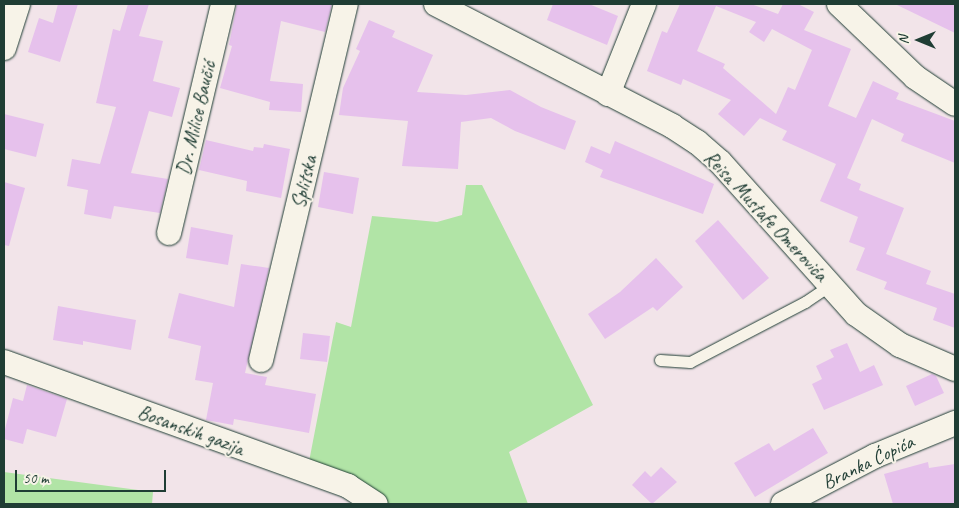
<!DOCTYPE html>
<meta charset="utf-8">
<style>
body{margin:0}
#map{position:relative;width:959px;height:508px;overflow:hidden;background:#f2e4e9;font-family:Caveat,sans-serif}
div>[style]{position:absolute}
.green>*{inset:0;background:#b1e4a6}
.building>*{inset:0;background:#e6c1ec}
.roads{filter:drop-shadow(0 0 1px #1f3d34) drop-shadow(0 0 1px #1f3d34)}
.service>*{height:11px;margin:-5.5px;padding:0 5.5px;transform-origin:5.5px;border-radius:5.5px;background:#f7f3e8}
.minor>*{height:24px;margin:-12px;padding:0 12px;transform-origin:12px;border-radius:12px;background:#f7f3e8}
span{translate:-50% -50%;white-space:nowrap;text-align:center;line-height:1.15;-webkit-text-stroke:4px #f7f3e8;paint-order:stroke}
.street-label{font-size:20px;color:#1f3d34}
.frame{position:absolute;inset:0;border:5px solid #1f3d34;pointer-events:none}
.north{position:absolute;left:894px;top:15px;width:50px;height:50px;-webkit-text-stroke:4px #f7f3e8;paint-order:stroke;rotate:270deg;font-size:14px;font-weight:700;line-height:20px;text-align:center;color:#1f3d34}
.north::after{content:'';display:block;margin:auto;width:18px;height:22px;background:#1f3d34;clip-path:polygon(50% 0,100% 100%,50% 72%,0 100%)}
.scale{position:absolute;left:15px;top:470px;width:151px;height:22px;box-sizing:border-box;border:2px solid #1f3d34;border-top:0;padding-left:6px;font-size:15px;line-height:18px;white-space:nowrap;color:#1f3d34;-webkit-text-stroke:4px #f7f3e8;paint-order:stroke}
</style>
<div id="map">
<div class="green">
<i style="clip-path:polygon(466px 185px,482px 185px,593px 405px,509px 452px,528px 504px,376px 504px,307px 472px,336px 322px,351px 327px,372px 216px,437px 222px,462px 215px)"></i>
<i style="clip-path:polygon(4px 472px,153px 492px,152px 504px,4px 504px)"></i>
</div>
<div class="building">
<i style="clip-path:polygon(58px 4px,78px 4px,60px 62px,28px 52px,39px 18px,53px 23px)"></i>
<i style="clip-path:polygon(128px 4px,149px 4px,139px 36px,163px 41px,153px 81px,180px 88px,172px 117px,149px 111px,131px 173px,168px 179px,160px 213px,114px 206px,111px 219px,84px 214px,88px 190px,67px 186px,72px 159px,100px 164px,116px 107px,96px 103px,113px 29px,120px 31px)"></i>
<i style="clip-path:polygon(237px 4px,332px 4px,325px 32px,281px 21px,270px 81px,303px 84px,301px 112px,269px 110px,270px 102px,220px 88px,232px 46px,229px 45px)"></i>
<i style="clip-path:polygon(553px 4px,589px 4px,618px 16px,607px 45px,547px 20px)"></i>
<i style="clip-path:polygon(evenodd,680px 4px,751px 4px,778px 14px,783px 4px,798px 4px,814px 12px,804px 30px,851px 49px,828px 106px,856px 118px,873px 81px,899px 93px,896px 99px,955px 121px,955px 163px,901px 141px,904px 134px,872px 119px,847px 178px,861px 184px,859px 190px,904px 208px,886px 254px,931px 271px,926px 284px,955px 294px,955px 328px,933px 320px,937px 308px,884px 289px,887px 282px,856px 270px,865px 248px,849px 242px,858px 217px,820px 201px,836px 164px,782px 140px,787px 131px,760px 118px,744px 136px,718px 114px,731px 100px,683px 79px,681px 85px,647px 71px,662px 31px,667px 33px,680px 4px,716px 6px,756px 22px,749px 32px,764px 42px,772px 29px,812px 50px,795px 90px,788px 87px,776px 114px,723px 68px,725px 64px,697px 51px,716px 6px)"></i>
<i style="clip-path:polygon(895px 4px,955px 4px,955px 33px)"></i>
<i style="clip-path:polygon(369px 20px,395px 31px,392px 37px,433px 55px,417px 92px,466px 95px,510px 90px,541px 107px,576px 121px,565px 150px,515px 131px,491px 118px,461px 122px,458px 169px,402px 166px,408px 121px,339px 115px,343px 88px,360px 51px,356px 49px)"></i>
<i style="clip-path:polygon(4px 114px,44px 124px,36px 157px,4px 149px)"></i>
<i style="clip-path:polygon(206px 140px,253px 151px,254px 147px,263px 148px,264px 144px,290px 149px,281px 198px,246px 191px,247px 181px,199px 170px)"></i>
<i style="clip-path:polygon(615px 141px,714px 184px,703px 214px,600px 177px,603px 170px,585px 162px,591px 146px,610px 154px)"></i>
<i style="clip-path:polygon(324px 172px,359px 178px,353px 214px,318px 207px)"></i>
<i style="clip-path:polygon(4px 182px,25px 188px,9px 246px,4px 245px)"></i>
<i style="clip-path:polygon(718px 220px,769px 278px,743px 300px,695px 241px)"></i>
<i style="clip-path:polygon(191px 227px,233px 235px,228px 265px,186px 258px)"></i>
<i style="clip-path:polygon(656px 258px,683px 287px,657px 311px,653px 307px,605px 339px,588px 314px,620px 292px)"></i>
<i style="clip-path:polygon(241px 264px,269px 268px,245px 373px,267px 377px,265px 385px,316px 394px,309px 433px,234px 419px,233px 425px,206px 420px,213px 383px,195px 380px,201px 346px,168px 338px,179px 293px,234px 307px)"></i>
<i style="clip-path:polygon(58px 306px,136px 320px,131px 350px,83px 341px,83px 345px,53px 340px)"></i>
<i style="clip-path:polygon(303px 333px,330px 336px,327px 362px,300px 359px)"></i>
<i style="clip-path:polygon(847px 343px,860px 372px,874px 365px,883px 385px,824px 410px,812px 384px,822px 379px,816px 366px,834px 357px,830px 350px)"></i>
<i style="clip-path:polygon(932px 374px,936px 376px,944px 393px,915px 406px,906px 386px)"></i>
<i style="clip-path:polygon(27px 385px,67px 399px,56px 437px,27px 429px,23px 444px,4px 439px,4px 433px,13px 398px,23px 401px)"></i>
<i style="clip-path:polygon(813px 428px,828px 453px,755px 497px,734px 463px,769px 443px,774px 451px)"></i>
<i style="clip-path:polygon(928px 462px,929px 468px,955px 464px,955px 504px,893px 504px,884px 474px)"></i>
<i style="clip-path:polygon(661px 467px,677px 482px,652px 504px,632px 485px,645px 471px,651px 477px)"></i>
</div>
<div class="roads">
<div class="service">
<i style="left:660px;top:360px;width:30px;rotate:4deg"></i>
<i style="left:690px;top:362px;width:130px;rotate:-27.6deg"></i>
<i style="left:805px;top:302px;width:30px;rotate:-34deg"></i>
</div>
<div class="minor">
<i style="left:436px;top:4px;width:266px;rotate:27.3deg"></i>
<i style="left:672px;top:126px;width:30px;rotate:33deg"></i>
<i style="left:697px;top:142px;width:30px;rotate:41deg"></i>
<i style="left:720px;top:162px;width:204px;rotate:48.2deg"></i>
<i style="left:856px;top:314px;width:54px;rotate:35.2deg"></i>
<i style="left:900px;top:345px;width:60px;rotate:23.6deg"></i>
<i style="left:839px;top:4px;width:105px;rotate:43.8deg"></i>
<i style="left:915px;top:77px;width:48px;rotate:34deg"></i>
<i style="left:4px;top:48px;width:46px;rotate:-72.3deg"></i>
<i style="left:608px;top:94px;width:97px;rotate:-68.2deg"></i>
<i style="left:169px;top:233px;width:235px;rotate:-76.7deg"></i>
<i style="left:261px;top:360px;width:366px;rotate:-76.6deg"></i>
<i style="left:4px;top:362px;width:366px;rotate:19.8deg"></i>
<i style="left:348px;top:486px;width:33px;rotate:33deg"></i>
<i style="left:783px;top:504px;width:104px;rotate:-27.6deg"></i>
<i style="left:875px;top:456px;width:87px;rotate:-22.4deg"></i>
</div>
</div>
<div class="street-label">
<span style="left:196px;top:118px;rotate:-77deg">Dr. Milice Baučić</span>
<span style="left:304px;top:182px;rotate:-77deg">Splitska</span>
<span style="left:766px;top:216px;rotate:47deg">Reisa Mustafe Omerovića</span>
<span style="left:191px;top:430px;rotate:20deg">Bosanskih gazija</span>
<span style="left:868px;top:462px;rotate:-26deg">Branka Ćopića</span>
</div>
<div class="frame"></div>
<div class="north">N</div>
<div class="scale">50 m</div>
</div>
